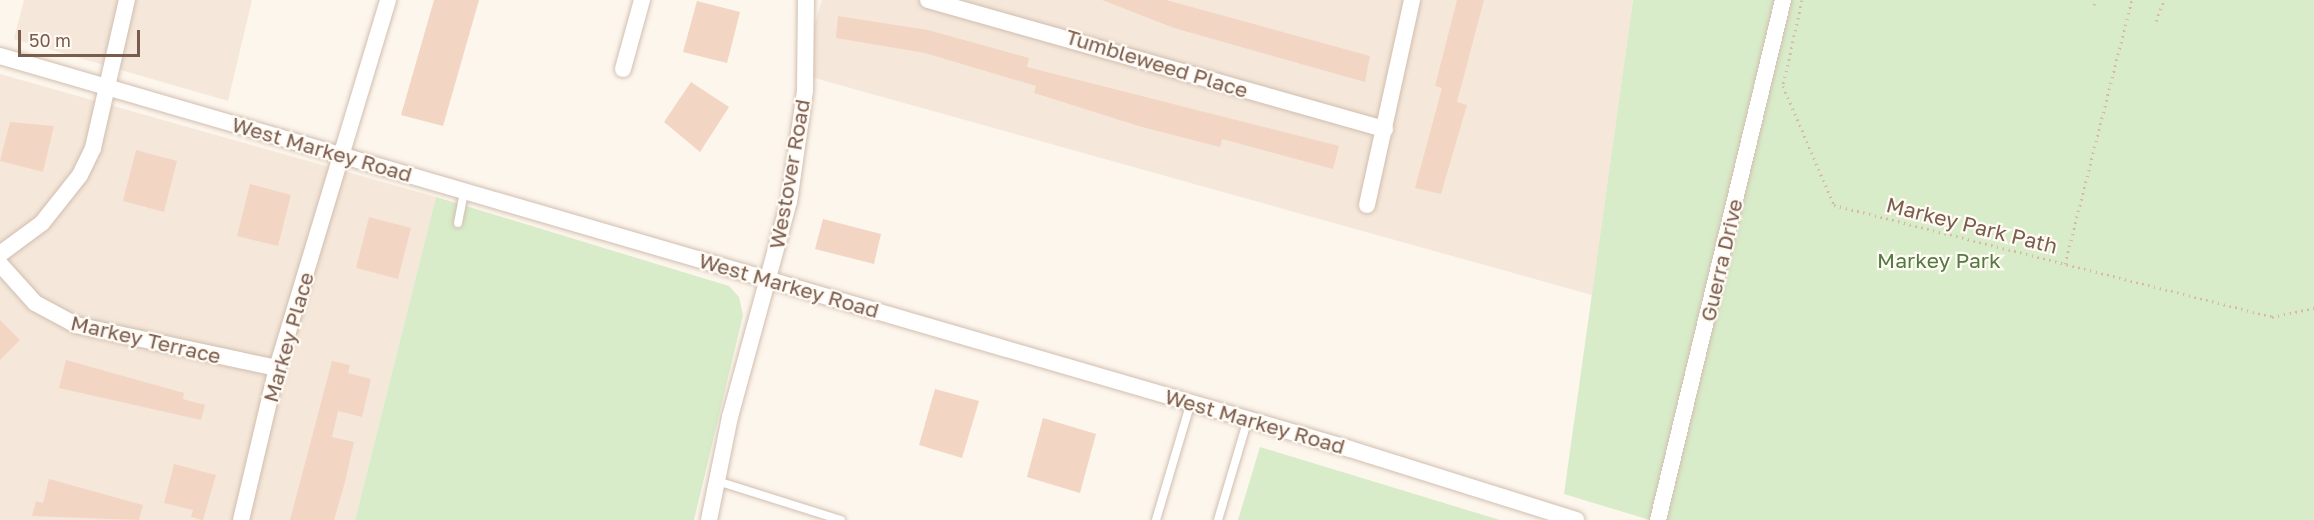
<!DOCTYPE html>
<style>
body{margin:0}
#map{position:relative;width:2314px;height:520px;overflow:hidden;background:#fdf6ec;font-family:"Golos Text",sans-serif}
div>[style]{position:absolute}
.residential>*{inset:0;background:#f5e8da}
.green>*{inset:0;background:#d8ecc9}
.building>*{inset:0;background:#f3d5c3}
.path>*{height:3px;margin-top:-1.5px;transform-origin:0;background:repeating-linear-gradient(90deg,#d9b8a5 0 1.5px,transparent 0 6px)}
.roads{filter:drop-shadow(0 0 2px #d1beb0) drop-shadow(0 0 2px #d1beb0)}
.lane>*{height:8px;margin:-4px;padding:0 4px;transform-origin:4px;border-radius:4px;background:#fff}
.street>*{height:16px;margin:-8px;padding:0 8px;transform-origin:8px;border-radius:8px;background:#fff}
span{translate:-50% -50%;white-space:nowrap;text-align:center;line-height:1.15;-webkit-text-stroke:4.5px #fffaf3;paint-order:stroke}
.street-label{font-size:21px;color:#7a5c4d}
.park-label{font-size:21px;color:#537a41}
.scale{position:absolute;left:18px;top:30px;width:122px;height:27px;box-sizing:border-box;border:3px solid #7a5c4d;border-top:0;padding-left:8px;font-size:18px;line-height:21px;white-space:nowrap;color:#7a5c4d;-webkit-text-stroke:4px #fffaf3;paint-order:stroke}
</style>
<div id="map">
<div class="residential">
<i style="clip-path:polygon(24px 0,252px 0,228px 101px,14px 39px)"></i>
<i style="clip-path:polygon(822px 0,1633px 0,1592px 295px,800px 74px)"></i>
<i style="clip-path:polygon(0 74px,436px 197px,355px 520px,0 520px)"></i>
</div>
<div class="green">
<i style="clip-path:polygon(1633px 0,2314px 0,2314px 520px,1650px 520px,1564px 494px)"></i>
<i style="clip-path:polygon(436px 197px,729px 286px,739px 297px,743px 315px,694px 520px,355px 520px)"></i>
<i style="clip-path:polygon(1260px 447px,1500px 520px,1238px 520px)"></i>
</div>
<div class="building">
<i style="clip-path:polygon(434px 0,479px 0,443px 126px,401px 115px)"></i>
<i style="clip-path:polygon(1102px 0,1166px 0,1370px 56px,1365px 82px,1174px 28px)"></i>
<i style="clip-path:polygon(1457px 0,1484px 0,1457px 102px,1467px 105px,1441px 194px,1415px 188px,1442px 88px,1435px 86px)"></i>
<i style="clip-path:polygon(697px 1px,740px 12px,727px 63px,683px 52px)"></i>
<i style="clip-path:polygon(838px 16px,928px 30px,1029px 58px,1027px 67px,1339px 146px,1333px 169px,1222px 139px,1220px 147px,1142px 127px,1034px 93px,1036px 86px,925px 53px,836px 38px)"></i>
<i style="clip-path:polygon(691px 82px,729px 107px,700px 152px,664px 122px)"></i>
<i style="clip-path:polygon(10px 122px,54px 126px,43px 172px,0 161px)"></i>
<i style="clip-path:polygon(136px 150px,177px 161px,164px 212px,123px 201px)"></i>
<i style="clip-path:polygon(250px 184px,291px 195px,278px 246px,237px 236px)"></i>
<i style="clip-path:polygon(369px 217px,411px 228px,398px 279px,356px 268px)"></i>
<i style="clip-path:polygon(823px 219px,881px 234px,874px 264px,815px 249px)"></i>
<i style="clip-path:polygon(0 320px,20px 340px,0 360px)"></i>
<i style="clip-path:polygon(66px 360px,184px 393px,183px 399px,205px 405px,201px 420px,59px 388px)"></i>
<i style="clip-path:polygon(332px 361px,350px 365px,348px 373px,371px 379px,362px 417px,338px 411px,332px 437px,354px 442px,345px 482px,334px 520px,290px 520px)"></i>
<i style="clip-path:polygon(935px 389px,979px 401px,962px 458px,919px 445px)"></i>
<i style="clip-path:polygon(1043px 418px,1096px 434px,1080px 493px,1027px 477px)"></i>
<i style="clip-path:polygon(174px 464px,216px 475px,203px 520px,191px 517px,193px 510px,164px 503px)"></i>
<i style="clip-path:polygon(49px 479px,143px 505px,139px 520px,32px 516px,36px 501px,43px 503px)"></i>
</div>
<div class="path">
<i style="left:1802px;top:0;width:88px;rotate:102.5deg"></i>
<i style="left:1783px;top:86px;width:129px;rotate:66.8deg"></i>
<i style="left:1834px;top:205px;width:452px;rotate:14.3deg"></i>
<i style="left:2272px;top:317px;width:43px;rotate:-12.1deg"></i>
<i style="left:2094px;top:5px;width:5px;rotate:-79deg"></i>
<i style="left:2156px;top:21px;width:22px;rotate:-69deg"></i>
<i style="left:2065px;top:264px;width:272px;rotate:-75.8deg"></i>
</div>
<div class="roads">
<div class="lane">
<i style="left:458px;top:223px;width:33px;rotate:-79deg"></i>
<i style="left:717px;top:481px;width:130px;rotate:17.5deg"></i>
<i style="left:1156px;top:520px;width:123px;rotate:-73.5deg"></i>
<i style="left:1218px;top:520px;width:105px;rotate:-73.5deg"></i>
</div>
<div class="street">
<i style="left:928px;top:0;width:475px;rotate:15.8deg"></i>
<i style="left:0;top:56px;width:1406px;rotate:16.23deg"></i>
<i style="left:1350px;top:449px;width:237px;rotate:17.4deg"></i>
<i style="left:623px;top:69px;width:72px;rotate:-74.6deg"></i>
<i style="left:1367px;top:205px;width:210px;rotate:-77.6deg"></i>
<i style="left:0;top:254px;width:52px;rotate:-36.4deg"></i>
<i style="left:42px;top:223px;width:61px;rotate:-51.6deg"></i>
<i style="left:80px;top:175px;width:30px;rotate:-64deg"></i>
<i style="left:93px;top:148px;width:152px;rotate:-77.1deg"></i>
<i style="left:0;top:264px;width:52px;rotate:48.1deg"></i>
<i style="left:35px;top:303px;width:47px;rotate:28.2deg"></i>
<i style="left:76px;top:325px;width:206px;rotate:12.1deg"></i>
<i style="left:241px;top:520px;width:156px;rotate:-76.7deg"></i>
<i style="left:277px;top:368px;width:384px;rotate:-73.2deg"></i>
<i style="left:709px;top:520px;width:105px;rotate:-78.5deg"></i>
<i style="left:730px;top:417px;width:223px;rotate:-74.7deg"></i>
<i style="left:789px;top:202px;width:112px;rotate:-81.8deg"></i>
<i style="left:805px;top:91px;width:91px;rotate:-89.4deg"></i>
<i style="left:1658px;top:520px;width:535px;rotate:-76.48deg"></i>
</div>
</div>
<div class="street-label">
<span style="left:1157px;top:63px;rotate:17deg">Tumbleweed Place</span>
<span style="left:322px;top:149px;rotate:16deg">West Markey Road</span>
<span style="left:789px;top:174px;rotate:-80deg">Westover Road</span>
<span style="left:1972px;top:225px;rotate:14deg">Markey Park Path</span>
<span style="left:1721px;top:260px;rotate:-77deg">Guerra Drive</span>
<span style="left:789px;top:285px;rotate:16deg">West Markey Road</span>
<span style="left:288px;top:337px;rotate:-74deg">Markey Place</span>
<span style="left:146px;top:339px;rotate:13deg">Markey Terrace</span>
<span style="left:1255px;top:421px;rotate:16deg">West Markey Road</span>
</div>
<div class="park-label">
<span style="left:1939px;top:260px">Markey Park</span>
</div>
<div class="scale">50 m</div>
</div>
